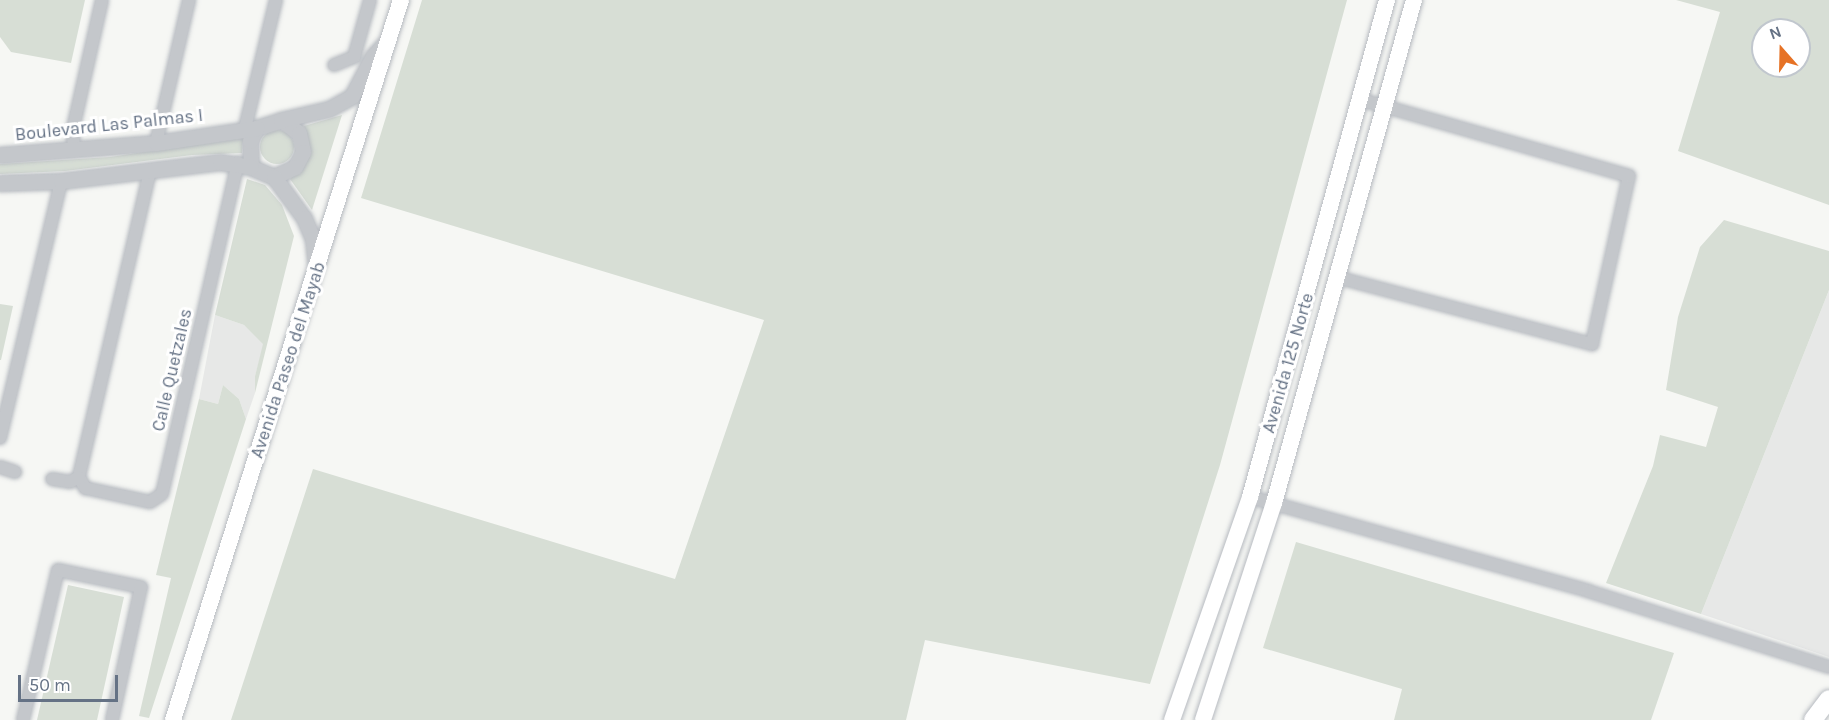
<!DOCTYPE html>
<style>
body{margin:0}
#map{position:relative;width:1829px;height:720px;overflow:hidden;background:#f6f7f4;font-family:Karla,sans-serif}
div>[style]{position:absolute}
.built>*{inset:0;background:#e7e8e7}
.green>*{inset:0;background:#d7ded5}
.round{border-radius:50%}
.roads{filter:drop-shadow(0 0 2px #b6bac0) drop-shadow(0 0 2px #b6bac0)}
.minor>*{height:12px;margin:-6px;padding:0 6px;transform-origin:6px;border-radius:6px;background:#c4c7cb}
.tertiary>*{height:15px;margin:-7.5px;padding:0 7.5px;transform-origin:7.5px;border-radius:7.5px;background:#c4c7cb}
.secondary>*{height:16px;margin:-8px;padding:0 8px;transform-origin:8px;border-radius:8px;background:#fff}
.primary>*{height:18px;margin:-9px;padding:0 9px;transform-origin:9px;border-radius:9px;background:#fff}
span{translate:-50% -50%;white-space:nowrap;text-align:center;line-height:1.15;-webkit-text-stroke:6px #fff;paint-order:stroke}
.street-label{font-size:18px;color:#657285}
.north{position:absolute;left:1751px;top:18px;width:60px;height:60px;box-sizing:border-box;background:#fff;border:2px solid #c1c7ce;border-radius:50%;rotate:340deg;font-size:16px;font-weight:700;line-height:24px;text-align:center;color:#657285}
.north::after{content:'';display:block;margin:auto;width:21px;height:27px;background:#e67225;clip-path:polygon(50% 0,100% 100%,50% 72%,0 100%)}
.scale{position:absolute;left:18px;top:675px;width:100px;height:27px;box-sizing:border-box;border:3px solid #657285;border-top:0;padding-left:8px;font-size:18px;line-height:21px;white-space:nowrap;color:#657285;-webkit-text-stroke:4px #fff;paint-order:stroke}
</style>
<div id="map">
<div class="built">
<i style="clip-path:polygon(1829px 290px,1829px 657px,1701px 614px)"></i>
<i style="clip-path:polygon(215px 315px,244px 325px,264px 344px,255px 376px,255px 393px,246px 419px,239px 399px,223px 385px,218px 404px,199px 399px)"></i>
</div>
<div class="green">
<i style="clip-path:polygon(0 0,85px 0,71px 63px,11px 52px,0 37px)"></i>
<i style="clip-path:polygon(422px 0,1347px 0,1220px 465px,1150px 684px,925px 640px,906px 720px,231px 720px,313px 469px,675px 579px,764px 320px,361px 198px)"></i>
<i style="clip-path:polygon(evenodd,1676px 0,1829px 0,1829px 205px,1678px 151px,1720px 12px,1676px 0,1763px 30px,1799px 30px,1799px 66px,1763px 66px,1763px 30px)"></i>
<i style="clip-path:polygon(342px 115px,312px 210px,290px 179px,305px 164px,310px 152px,304px 126px)"></i>
<i class="round" style="left:260px;top:130px;width:34px;height:34px"></i>
<i style="clip-path:polygon(243px 137px,242px 153px,192px 155px,65px 171px,0 174px,0 164px,110px 157px)"></i>
<i style="clip-path:polygon(247px 179px,265px 185px,282px 205px,294px 236px,255px 393px,255px 376px,263px 344px,244px 325px,215px 315px)"></i>
<i style="clip-path:polygon(1724px 220px,1829px 251px,1829px 290px,1701px 614px,1606px 583px,1653px 466px,1660px 435px,1706px 447px,1718px 407px,1666px 390px,1678px 317px,1700px 247px)"></i>
<i style="clip-path:polygon(0 304px,13px 306px,1px 360px,0 360px)"></i>
<i style="clip-path:polygon(223px 385px,239px 399px,246px 419px,149px 718px,139px 716px,171px 578px,156px 575px,199px 399px,218px 404px)"></i>
<i style="clip-path:polygon(1296px 542px,1674px 653px,1651px 720px,1394px 720px,1402px 689px,1263px 648px)"></i>
<i style="clip-path:polygon(68px 585px,124px 597px,97px 720px,37px 720px)"></i>
</div>
<div class="roads">
<div class="minor">
<i style="left:334px;top:65px;width:22px;rotate:-22deg"></i>
<i style="left:354px;top:57px;width:59px;rotate:-74.3deg"></i>
<i style="left:245px;top:128px;width:132px;rotate:-76.4deg"></i>
<i style="left:156px;top:143px;width:147px;rotate:-77deg"></i>
<i style="left:75px;top:151px;width:18px;rotate:-99deg"></i>
<i style="left:72px;top:133px;width:136px;rotate:-77.3deg"></i>
<i style="left:150px;top:171px;width:314px;rotate:103.1deg"></i>
<i style="left:79px;top:477px;width:13px;rotate:61deg"></i>
<i style="left:85px;top:488px;width:66px;rotate:12.2deg"></i>
<i style="left:150px;top:502px;width:14px;rotate:-34deg"></i>
<i style="left:162px;top:494px;width:340px;rotate:-77.1deg"></i>
<i style="left:1336px;top:277px;width:265px;rotate:14.7deg"></i>
<i style="left:1592px;top:344px;width:172px;rotate:-77.6deg"></i>
<i style="left:1629px;top:176px;width:278px;rotate:-164.1deg"></i>
<i style="left:0;top:438px;width:264px;rotate:-76.6deg"></i>
<i style="left:0;top:467px;width:16px;rotate:18deg"></i>
<i style="left:52px;top:479px;width:18px;rotate:9deg"></i>
<i style="left:70px;top:482px;width:10px;rotate:-29deg"></i>
<i style="left:1250px;top:497px;width:351px;rotate:15.5deg"></i>
<i style="left:1588px;top:591px;width:253px;rotate:17.5deg"></i>
<i style="left:23px;top:720px;width:154px;rotate:-76.9deg"></i>
<i style="left:58px;top:570px;width:85px;rotate:11.6deg"></i>
<i style="left:141px;top:587px;width:136px;rotate:102.3deg"></i>
</div>
<div class="tertiary">
<i style="left:281px;top:120px;width:22px;rotate:36deg"></i>
<i style="left:299px;top:133px;width:19px;rotate:78deg"></i>
<i style="left:303px;top:152px;width:17px;rotate:118deg"></i>
<i style="left:295px;top:167px;width:23px;rotate:155deg"></i>
<i style="left:274px;top:177px;width:25px;rotate:-157deg"></i>
<i style="left:251px;top:167px;width:26px;rotate:-92deg"></i>
<i style="left:250px;top:141px;width:15px;rotate:-62deg"></i>
<i style="left:257px;top:128px;width:25px;rotate:-18deg"></i>
<i style="left:281px;top:120px;width:49px;rotate:-12.9deg"></i>
<i style="left:329px;top:109px;width:26px;rotate:-29deg"></i>
<i style="left:352px;top:96px;width:45px;rotate:-62.3deg"></i>
<i style="left:373px;top:56px;width:21px;rotate:-47deg"></i>
<i style="left:0;top:155px;width:156px;rotate:-4.4deg"></i>
<i style="left:156px;top:143px;width:102px;rotate:-8.4deg"></i>
<i style="left:274px;top:177px;width:51px;rotate:53.8deg"></i>
<i style="left:304px;top:218px;width:23px;rotate:67deg"></i>
<i style="left:313px;top:239px;width:28px;rotate:84deg"></i>
<i style="left:0;top:183px;width:61px;rotate:-1.9deg"></i>
<i style="left:61px;top:181px;width:160px;rotate:-6.8deg"></i>
<i style="left:220px;top:162px;width:31px;rotate:9deg"></i>
</div>
<div class="secondary">
<i style="left:173px;top:720px;width:755px;rotate:-72.43deg"></i>
<i style="left:1172px;top:720px;width:236px;rotate:-70.7deg"></i>
<i style="left:1250px;top:497px;width:516px;rotate:-74.59deg"></i>
<i style="left:1203px;top:720px;width:228px;rotate:-71.9deg"></i>
<i style="left:1274px;top:503px;width:522px;rotate:-74.45deg"></i>
</div>
<div class="primary">
<i style="left:1813px;top:720px;width:26px;rotate:-53deg"></i>
</div>
</div>
<div class="street-label">
<span style="left:109px;top:125px;rotate:-6deg">Boulevard Las Palmas I</span>
<span style="left:288px;top:360px;rotate:-72deg">Avenida Paseo del Mayab</span>
<span style="left:1288px;top:363px;rotate:-74deg">Avenida 125 Norte</span>
<span style="left:172px;top:370px;rotate:-77deg">Calle Quetzales</span>
</div>
<div class="north">N</div>
<div class="scale">50 m</div>
</div>
